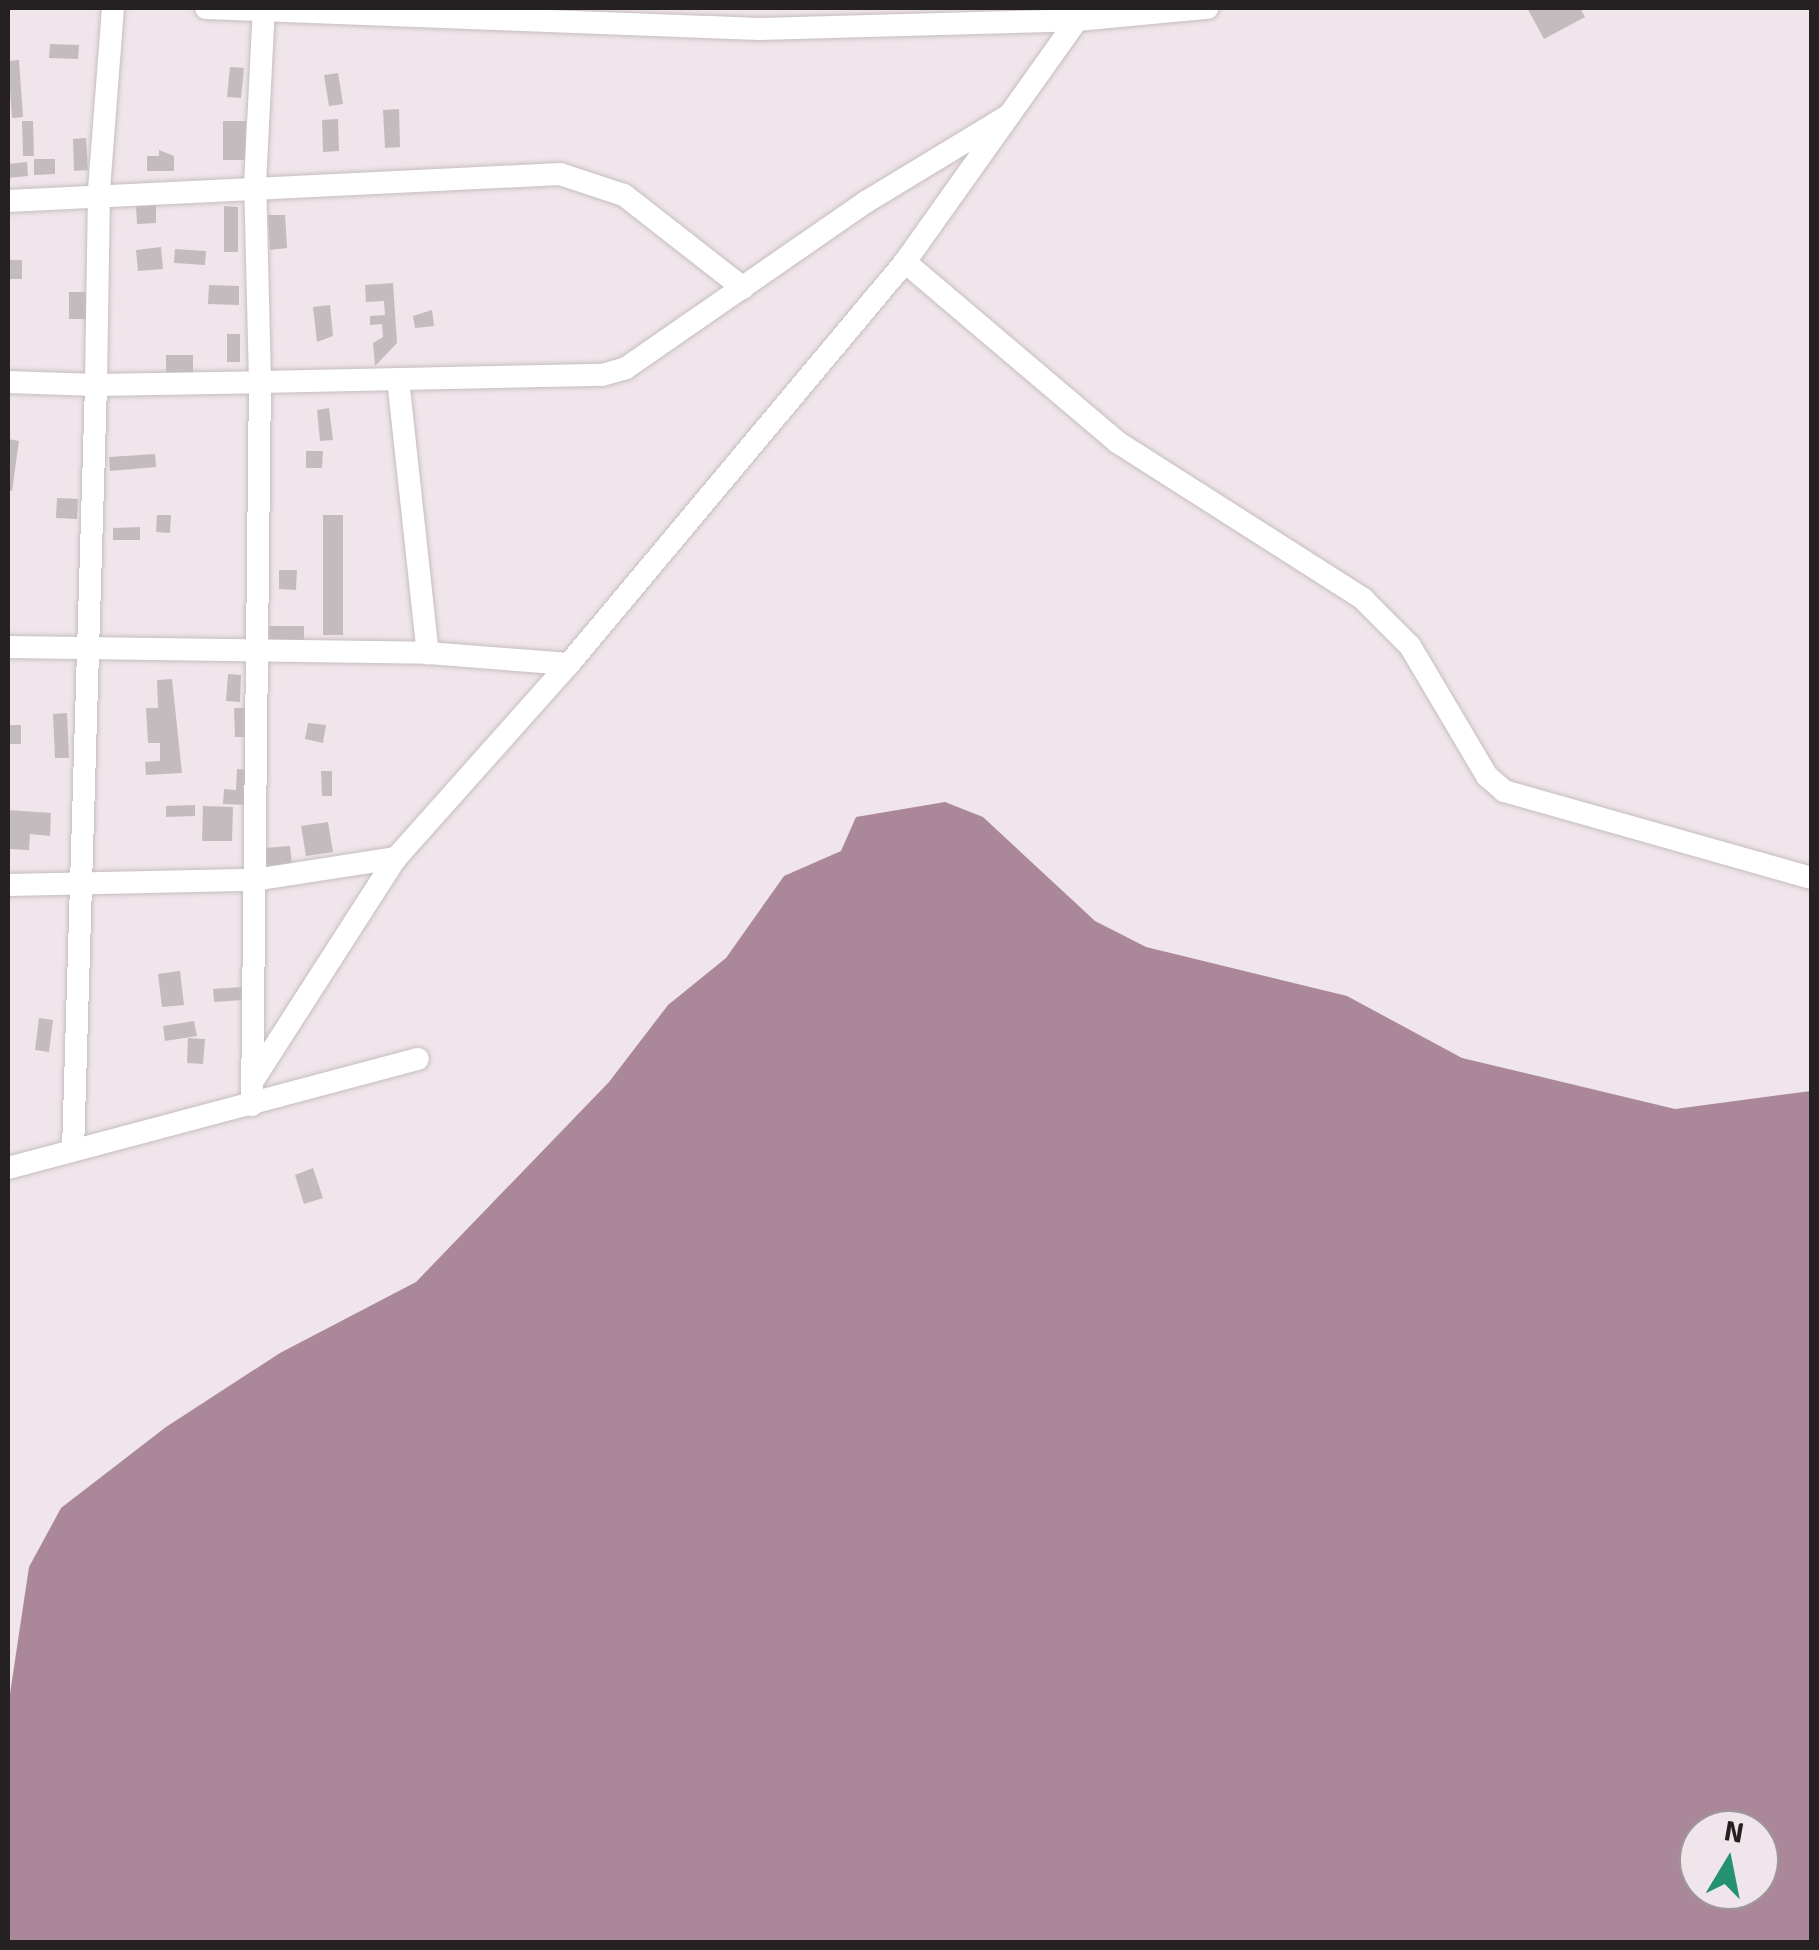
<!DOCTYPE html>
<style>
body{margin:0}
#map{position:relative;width:1819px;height:1950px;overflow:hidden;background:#efe5ea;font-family:Signika,sans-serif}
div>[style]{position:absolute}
.water>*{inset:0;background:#ab8899}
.building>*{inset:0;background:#c4bbbf}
.roads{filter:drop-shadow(0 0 2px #c6bdc1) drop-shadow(0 0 2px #c6bdc1)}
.minor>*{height:22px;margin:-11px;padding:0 11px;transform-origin:11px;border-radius:11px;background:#fff}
span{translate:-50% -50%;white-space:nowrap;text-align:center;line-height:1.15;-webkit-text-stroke:8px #efe5ea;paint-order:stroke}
.frame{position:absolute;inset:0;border:10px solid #252123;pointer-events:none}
.north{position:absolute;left:1679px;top:1810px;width:100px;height:100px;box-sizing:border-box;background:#efe5ea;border:2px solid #9e979a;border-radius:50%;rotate:10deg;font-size:28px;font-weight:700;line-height:40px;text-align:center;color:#252123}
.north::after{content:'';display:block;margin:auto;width:35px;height:45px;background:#249272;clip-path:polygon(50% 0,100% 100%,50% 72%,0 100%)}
</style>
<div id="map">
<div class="water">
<i style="clip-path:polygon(evenodd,945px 802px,983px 817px,1095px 921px,1146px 947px,1347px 996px,1462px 1058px,1675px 1109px,1811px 1091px,1811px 1942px,8px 1942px,8px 1707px,29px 1567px,61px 1508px,166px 1427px,280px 1353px,416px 1282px,609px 1082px,668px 1005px,726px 958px,784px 876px,841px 851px,856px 817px,945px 802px,1699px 1830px,1759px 1830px,1759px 1890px,1699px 1890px,1699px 1830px)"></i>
</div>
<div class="building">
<i style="clip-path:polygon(1527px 8px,1580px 8px,1585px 17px,1544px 39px)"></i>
<i style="clip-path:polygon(50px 44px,79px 45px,78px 59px,49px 58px)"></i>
<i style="clip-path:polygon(19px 60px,23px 117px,12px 118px,8px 61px)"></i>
<i style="clip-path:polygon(230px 67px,244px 68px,241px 98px,227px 97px)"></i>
<i style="clip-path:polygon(338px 73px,343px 104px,329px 106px,324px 75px)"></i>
<i style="clip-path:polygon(399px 109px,400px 147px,385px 148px,383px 110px)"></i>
<i style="clip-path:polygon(338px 119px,339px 151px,323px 152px,322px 120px)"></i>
<i style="clip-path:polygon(22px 121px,33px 121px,34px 156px,23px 156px)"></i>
<i style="clip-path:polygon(223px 121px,246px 121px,245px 160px,223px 160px)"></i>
<i style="clip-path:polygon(86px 138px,88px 170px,74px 171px,73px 139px)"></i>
<i style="clip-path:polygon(159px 150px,174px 156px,174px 171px,147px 171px,147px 156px,159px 156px)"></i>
<i style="clip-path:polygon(34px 159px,55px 159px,55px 174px,34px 175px)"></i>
<i style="clip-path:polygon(27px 162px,28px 176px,8px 178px,8px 164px)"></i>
<i style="clip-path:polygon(156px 205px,156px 223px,137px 224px,136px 206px)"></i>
<i style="clip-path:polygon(224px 206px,238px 207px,238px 252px,224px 252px)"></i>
<i style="clip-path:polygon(268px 215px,285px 215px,287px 248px,270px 250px)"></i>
<i style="clip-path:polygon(161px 247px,163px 269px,138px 271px,136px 250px)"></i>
<i style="clip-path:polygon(175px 249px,206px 251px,205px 265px,174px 263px)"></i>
<i style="clip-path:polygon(8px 260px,22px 260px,22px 279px,8px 279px)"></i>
<i style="clip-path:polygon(393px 283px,397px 343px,375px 366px,373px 343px,383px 337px,382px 324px,370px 325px,370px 316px,385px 315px,384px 301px,366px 302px,365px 285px)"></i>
<i style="clip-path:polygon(209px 285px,239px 286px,239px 305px,208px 304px)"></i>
<i style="clip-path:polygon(69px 292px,87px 292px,86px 319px,69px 319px)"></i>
<i style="clip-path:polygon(330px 305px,333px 336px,317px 342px,313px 307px)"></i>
<i style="clip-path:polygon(432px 310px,434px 326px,415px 328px,413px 316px)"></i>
<i style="clip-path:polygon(227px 334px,240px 334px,240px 362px,227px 362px)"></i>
<i style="clip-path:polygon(166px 355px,193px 355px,193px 375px,166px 375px)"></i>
<i style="clip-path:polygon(329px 408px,333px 440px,320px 441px,317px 410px)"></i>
<i style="clip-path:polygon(8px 439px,19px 441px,12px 491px,8px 490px)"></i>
<i style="clip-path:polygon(306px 451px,323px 451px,322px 468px,306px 468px)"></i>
<i style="clip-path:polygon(155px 454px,156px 467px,110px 471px,109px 457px)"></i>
<i style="clip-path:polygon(57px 498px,78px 499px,77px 519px,56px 518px)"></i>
<i style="clip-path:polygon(157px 515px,171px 515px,170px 533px,156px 532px)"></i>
<i style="clip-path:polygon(323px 515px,343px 515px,343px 635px,323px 635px)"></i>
<i style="clip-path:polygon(140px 527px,140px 540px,113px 540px,113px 528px)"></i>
<i style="clip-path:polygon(279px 570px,297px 570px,296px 590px,279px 589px)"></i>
<i style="clip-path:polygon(269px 626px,304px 626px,304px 641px,269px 640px)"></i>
<i style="clip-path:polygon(228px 674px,241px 675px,240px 702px,226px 701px)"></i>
<i style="clip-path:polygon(172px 679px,182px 773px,146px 775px,145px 762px,160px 761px,160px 743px,148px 743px,146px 708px,158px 708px,157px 680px)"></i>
<i style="clip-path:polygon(234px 708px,246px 708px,247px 737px,235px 737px)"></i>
<i style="clip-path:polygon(67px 713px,69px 758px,55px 758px,53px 714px)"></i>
<i style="clip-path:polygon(308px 723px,326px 725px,323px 743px,305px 739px)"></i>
<i style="clip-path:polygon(8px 725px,21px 725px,21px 744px,8px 744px)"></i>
<i style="clip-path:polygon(237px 769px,251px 770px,249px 805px,223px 804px,224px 789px,236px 790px)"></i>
<i style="clip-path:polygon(321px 771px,332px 771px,332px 796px,322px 796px)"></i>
<i style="clip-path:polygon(195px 805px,195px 816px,166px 817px,166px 806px)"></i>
<i style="clip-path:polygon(203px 806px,233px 807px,232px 841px,202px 841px)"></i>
<i style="clip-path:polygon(8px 810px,51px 813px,50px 836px,30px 834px,29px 850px,8px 849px)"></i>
<i style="clip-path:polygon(328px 822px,333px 852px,306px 856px,301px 826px)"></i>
<i style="clip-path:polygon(290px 846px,292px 864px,266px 866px,265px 848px)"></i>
<i style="clip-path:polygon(180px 971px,184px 1005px,162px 1007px,158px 974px)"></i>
<i style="clip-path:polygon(242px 987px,243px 1000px,214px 1002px,213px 989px)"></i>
<i style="clip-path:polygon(39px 1018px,53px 1020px,49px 1052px,35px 1050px)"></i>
<i style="clip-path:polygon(194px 1021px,197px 1036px,165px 1041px,163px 1026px)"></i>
<i style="clip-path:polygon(188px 1038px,205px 1039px,203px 1064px,187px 1063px)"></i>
<i style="clip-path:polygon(313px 1168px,323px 1198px,304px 1204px,295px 1175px)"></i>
</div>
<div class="roads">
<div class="minor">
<i style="left:113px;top:8px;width:185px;rotate:94.4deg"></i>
<i style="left:99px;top:192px;width:193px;rotate:90.9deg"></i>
<i style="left:96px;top:385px;width:164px;rotate:-1deg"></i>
<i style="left:260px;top:382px;width:198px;rotate:-91.4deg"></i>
<i style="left:255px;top:184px;width:176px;rotate:-87.1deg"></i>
<i style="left:206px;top:8px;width:554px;rotate:2.17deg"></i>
<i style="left:760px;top:29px;width:317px;rotate:-1.6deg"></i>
<i style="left:1077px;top:20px;width:131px;rotate:-5.3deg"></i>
<i style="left:8px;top:201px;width:553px;rotate:-2.8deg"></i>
<i style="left:560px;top:174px;width:67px;rotate:18.2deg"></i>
<i style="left:624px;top:195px;width:151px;rotate:38deg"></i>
<i style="left:905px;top:262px;width:278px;rotate:40.3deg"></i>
<i style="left:1117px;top:442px;width:292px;rotate:32.5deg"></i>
<i style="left:1363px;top:599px;width:66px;rotate:45deg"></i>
<i style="left:1410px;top:646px;width:151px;rotate:59.4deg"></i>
<i style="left:1487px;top:776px;width:23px;rotate:41deg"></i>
<i style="left:1504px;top:791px;width:320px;rotate:15.8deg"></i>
<i style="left:398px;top:379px;width:276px;rotate:83.8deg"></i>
<i style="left:8px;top:382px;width:88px;rotate:2deg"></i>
<i style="left:96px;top:385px;width:765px;rotate:91.72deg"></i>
<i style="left:8px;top:647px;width:420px;rotate:0.8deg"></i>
<i style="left:428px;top:653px;width:141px;rotate:4.5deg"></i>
<i style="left:8px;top:885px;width:246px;rotate:-1.2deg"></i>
<i style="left:254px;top:880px;width:144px;rotate:-8.8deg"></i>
<i style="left:396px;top:858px;width:260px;rotate:-48.3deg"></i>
<i style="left:569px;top:664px;width:524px;rotate:-50.11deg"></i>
<i style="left:905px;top:262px;width:297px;rotate:-54.6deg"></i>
<i style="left:252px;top:1082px;width:266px;rotate:-57.3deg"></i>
<i style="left:252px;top:1105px;width:723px;rotate:-89.37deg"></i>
<i style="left:260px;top:382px;width:342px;rotate:-1.2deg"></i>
<i style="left:602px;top:375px;width:25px;rotate:-16deg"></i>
<i style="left:626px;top:368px;width:292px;rotate:-34.7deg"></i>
<i style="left:866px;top:202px;width:167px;rotate:-31.3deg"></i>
<i style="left:8px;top:1168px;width:424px;rotate:-14.9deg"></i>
</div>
</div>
<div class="frame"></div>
<div class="north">N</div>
</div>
